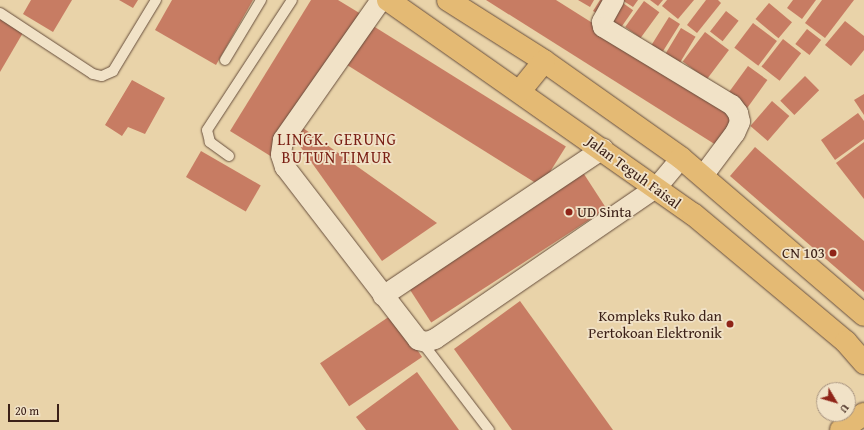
<!DOCTYPE html>
<html>
<head>
<meta charset="utf-8">
<style>
	body { margin:0 }
	#map { position:relative; width:864px; height:430px; overflow:hidden; background:#e9d3a9; font-family:"Gentium Book Plus",serif }
	div>[style] { position:absolute }
	.building>* { inset:0; background:#c77c63; transform-origin:0 0 }
	.roads { filter:drop-shadow(0 0 1px #674e3c) drop-shadow(0 0 1px #674e3c) }
	.lane>* { height:10px; margin:-5px; padding:0 5px; transform-origin:5px; border-radius:5px; background:#f1e2c7 }
	.street>* { height:20px; margin:-10px; padding:0 10px; transform-origin:10px; border-radius:10px; background:#f1e2c7 }
	.highway>* { height:22px; margin:-11px; padding:0 11px; transform-origin:11px; border-radius:11px; background:#e4ba74 }
	.dots>* { width:11px; height:11px; translate:-50% -50%; box-sizing:border-box; border:2px solid #f1e2c7; border-radius:50% }
	span { translate:-50% -50%; white-space:nowrap; text-align:center; line-height:1.15; -webkit-text-stroke:3.5px #f1e2c7; paint-order:stroke }
	.street-label { font-size:15px; color:#3c2118 }
	.poi-label { font-size:15px; color:#3c2118 }
	.left { translate:0 -50%; text-align:left }
	.right { translate:-100% -50%; text-align:right }
	.neighbourhood-label { font-size:16px; color:#7a1f14; letter-spacing:1px }
	.north { position:absolute; left:816px; top:382px; width:40px; height:40px; box-sizing:border-box; background:#f1e2c7; border:1px solid #a99581; border-radius:50%; rotate:128deg; font-size:11px; font-weight:700; line-height:16px; text-align:center; color:#3c2118 }
	.north::after { content:''; display:block; margin:auto; width:14px; height:18px; background:#8f2418; clip-path:polygon(50% 0,100% 100%,50% 72%,0 100%) }
	.scale { position:absolute; left:8px; top:404px; width:51px; height:18px; box-sizing:border-box; border:2px solid #3c2118; border-top:0; padding-left:5px; font-size:12px; line-height:14px; white-space:nowrap; color:#3c2118; -webkit-text-stroke:3px #f1e2c7; paint-order:stroke }
</style>
</head>
<body>
<div id="map">
	<div class="building">
		<i style="clip-path:polygon(31px 0,72px 0,53px 32px,23px 14px)"></i>
		<i style="clip-path:polygon(119px 0,138px 0,133px 8px)"></i>
		<i style="clip-path:polygon(172px 0,253px 0,216px 65px,155px 30px)"></i>
		<i style="clip-path:polygon(311px 0,338px 0,361px 14px,272px 157px,230px 131px)"></i>
		<i style="clip-path:polygon(486px 0,556px 0,737px 114px,716px 145px)"></i>
		<i style="clip-path:polygon(578px 0,594px 0,590px 7px)"></i>
		<i style="clip-path:polygon(600px 0,605px 0,603px 17px,593px 11px)"></i>
		<i style="clip-path:polygon(622px 0,638px 0,633px 7px)"></i>
		<i style="clip-path:polygon(650px 0,663px 0,658px 6px)"></i>
		<i style="clip-path:polygon(667px 0,694px 0,678px 19px,662px 6px)"></i>
		<i style="clip-path:polygon(706px 0,718px 0,721px 3px,697px 33px,687px 25px)"></i>
		<i style="clip-path:polygon(793px 0,816px 0,802px 19px,787px 8px)"></i>
		<i style="clip-path:polygon(822px 0,854px 0,825px 38px,805px 23px)"></i>
		<i style="left:620px;top:1px;width:16px;height:26px;rotate:35deg"></i>
		<i style="left:644px;top:1px;width:19px;height:32px;rotate:36deg"></i>
		<i style="left:769px;top:3px;width:30px;height:21px;rotate:40deg"></i>
		<i style="left:726px;top:11px;width:16px;height:26px;rotate:38deg"></i>
		<i style="clip-path:polygon(0 16px,24px 31px,0 72px)"></i>
		<i style="left:669px;top:17px;width:13px;height:36px;rotate:32deg"></i>
		<i style="clip-path:polygon(845px 21px,864px 36px,864px 50px,851px 66px,825px 45px)"></i>
		<i style="left:753px;top:23px;width:30px;height:31px;rotate:37deg"></i>
		<i style="left:370px;top:24px;width:231px;height:47px;rotate:32deg"></i>
		<i style="left:681px;top:28px;width:17px;height:31px;rotate:31deg"></i>
		<i style="left:807px;top:29px;width:18px;height:19px;rotate:38deg"></i>
		<i style="left:705px;top:32px;width:30px;height:37px;rotate:37deg"></i>
		<i style="left:783px;top:39px;width:23px;height:35px;rotate:38deg"></i>
		<i style="left:748px;top:66px;width:24px;height:35px;rotate:36deg"></i>
		<i style="left:805px;top:76px;width:20px;height:35px;rotate:45deg"></i>
		<i style="clip-path:polygon(132px 80px,165px 98px,145px 134px,128px 127px,122px 136px,105px 125px)"></i>
		<i style="clip-path:polygon(864px 94px,864px 115px,854px 100px)"></i>
		<i style="left:772px;top:101px;width:23px;height:33px;rotate:41deg"></i>
		<i style="clip-path:polygon(858px 113px,864px 121px,864px 139px,835px 160px,821px 140px)"></i>
		<i style="clip-path:polygon(303px 128px,437px 223px,382px 261px,292px 135px)"></i>
		<i style="clip-path:polygon(864px 142px,864px 199px,836px 163px)"></i>
		<i style="clip-path:polygon(755px 147px,864px 241px,864px 292px,730px 176px)"></i>
		<i style="left:201px;top:151px;width:69px;height:30px;rotate:30deg"></i>
		<i style="left:582px;top:171px;width:45px;height:209px;rotate:57deg"></i>
		<i style="clip-path:polygon(520px 301px,613px 430px,512px 430px,454px 349px)"></i>
		<i style="left:393px;top:314px;width:52px;height:88px;rotate:56deg"></i>
		<i style="clip-path:polygon(417px 372px,459px 430px,366px 430px,356px 417px)"></i>
	</div>
	<div class="roads">
		<div class="lane">
			<i style="left:0;top:13px;width:111px;rotate:33.3deg"></i>
			<i style="left:93px;top:74px;width:9px;rotate:13deg"></i>
			<i style="left:102px;top:76px;width:12px;rotate:-24deg"></i>
			<i style="left:113px;top:71px;width:83px;rotate:-58.8deg"></i>
			<i style="left:225px;top:60px;width:70px;rotate:-59deg"></i>
			<i style="left:229px;top:156px;width:24px;rotate:-144deg"></i>
			<i style="left:210px;top:142px;width:12px;rotate:-104deg"></i>
			<i style="left:207px;top:130px;width:155px;rotate:-56.8deg"></i>
			<i style="left:421px;top:341px;width:112px;rotate:52.6deg"></i>
		</div>
		<div class="street">
			<i style="left:381px;top:0;width:171px;rotate:125deg"></i>
			<i style="left:283px;top:140px;width:15px;rotate:98deg"></i>
			<i style="left:281px;top:155px;width:13px;rotate:72deg"></i>
			<i style="left:285px;top:167px;width:218px;rotate:52.4deg"></i>
			<i style="left:418px;top:340px;width:9px;rotate:13deg"></i>
			<i style="left:427px;top:342px;width:9px;rotate:-21deg"></i>
			<i style="left:435px;top:339px;width:269px;rotate:-34.4deg"></i>
			<i style="left:657px;top:187px;width:38px;rotate:-50deg"></i>
			<i style="left:614px;top:0;width:25px;rotate:119deg"></i>
			<i style="left:602px;top:22px;width:5px;rotate:79deg"></i>
			<i style="left:603px;top:27px;width:151px;rotate:31.2deg"></i>
			<i style="left:732px;top:105px;width:10px;rotate:53deg"></i>
			<i style="left:738px;top:113px;width:9px;rotate:77deg"></i>
			<i style="left:740px;top:122px;width:12px;rotate:114deg"></i>
			<i style="left:735px;top:133px;width:54px;rotate:126.7deg"></i>
			<i style="left:383px;top:296px;width:265px;rotate:-33.8deg"></i>
		</div>
		<div class="highway">
			<i style="left:388px;top:0;width:373px;rotate:35.1deg"></i>
			<i style="left:693px;top:214px;width:199px;rotate:39.9deg"></i>
			<i style="left:846px;top:342px;width:28px;rotate:49deg"></i>
			<i style="left:448px;top:0;width:114px;rotate:32.4deg"></i>
			<i style="left:544px;top:61px;width:168px;rotate:35.3deg"></i>
			<i style="left:681px;top:158px;width:241px;rotate:40.6deg"></i>
			<i style="left:520px;top:91px;width:38px;rotate:-51deg"></i>
			<i style="left:841px;top:430px;width:28px;rotate:-35deg"></i>
		</div>
	</div>
	<div class="dots">
		<i style="left:569px;top:212px;background:#8f2418"></i>
		<i style="left:833px;top:253px;background:#8f2418"></i>
		<i style="left:730px;top:324px;background:#8f2418"></i>
	</div>
	<div class="street-label">
		<span style="left:634px;top:172px;rotate:36deg">Jalan Teguh Faisal</span>
	</div>
	<div class="poi-label">
		<span class="left" style="left:577px;top:212px">UD Sinta</span>
		<span class="right" style="left:825px;top:253px">CN 103</span>
		<span class="right" style="left:722px;top:324px">Kompleks Ruko dan<br>Pertokoan Elektronik</span>
	</div>
	<div class="neighbourhood-label">
		<span style="left:337px;top:148px">LINGK. GERUNG<br>BUTUN TIMUR</span>
	</div>
	<div class="north">U</div>
	<div class="scale">20 m</div>
</div>
</body>
</html>
